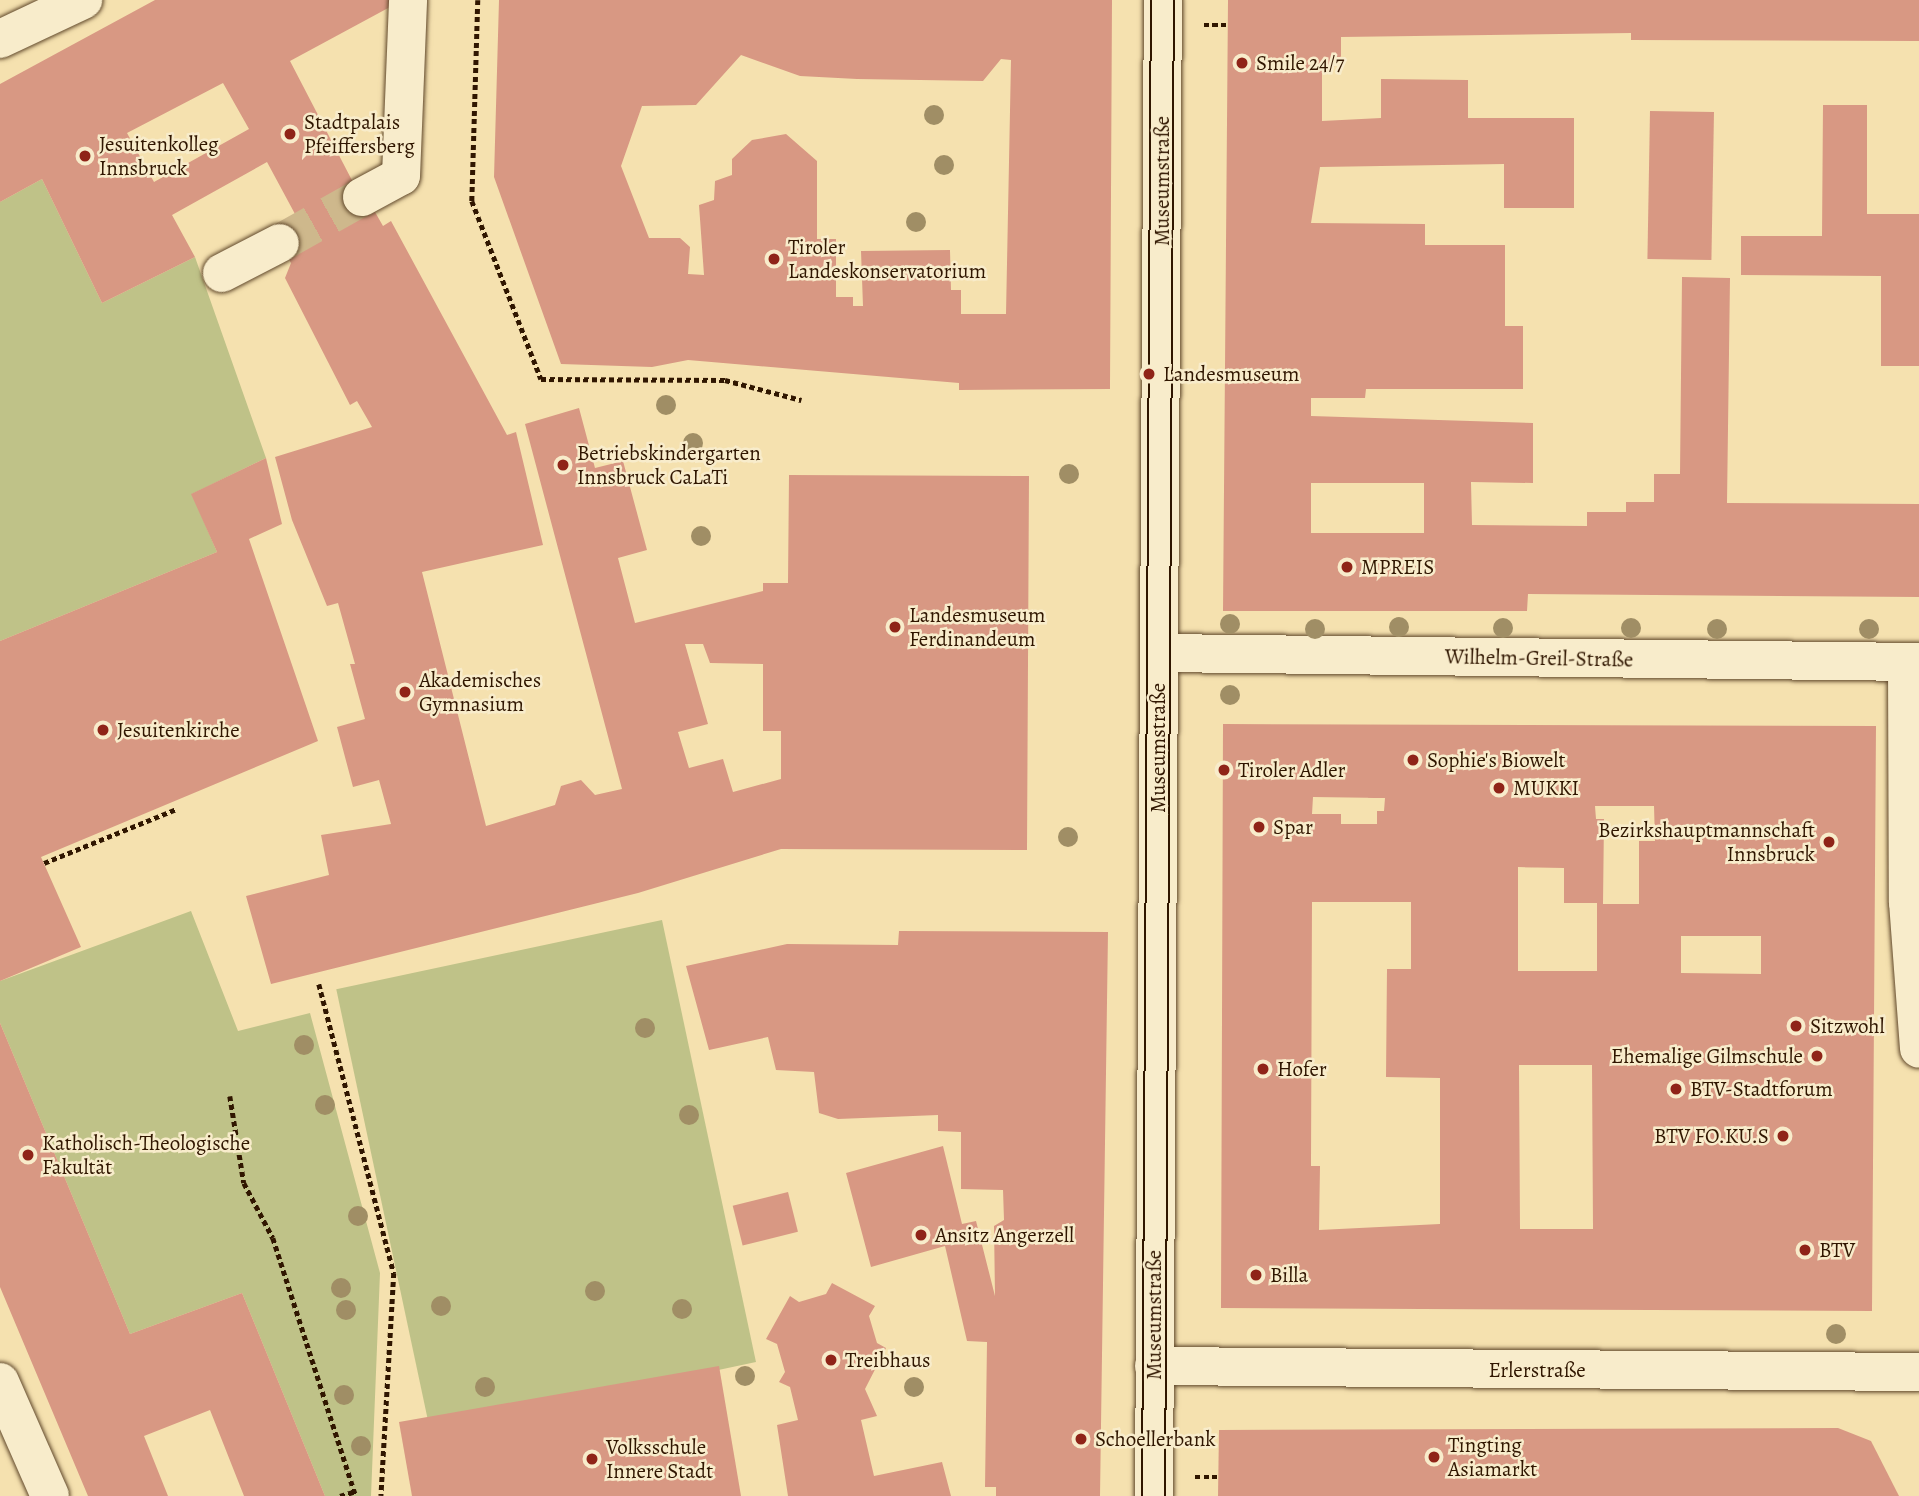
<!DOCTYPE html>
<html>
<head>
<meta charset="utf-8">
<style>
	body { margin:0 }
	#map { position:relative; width:1919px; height:1496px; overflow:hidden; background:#f5e1af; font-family:Alegreya,serif }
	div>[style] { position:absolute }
	.green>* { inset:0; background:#bfc288; transform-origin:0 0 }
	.building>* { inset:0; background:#d89883; transform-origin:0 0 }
	.street-tunnel>* { height:38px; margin-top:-19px; transform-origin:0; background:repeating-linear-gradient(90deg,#ceb88c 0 38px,transparent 0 57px) }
	.path>* { height:4.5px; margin-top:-2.25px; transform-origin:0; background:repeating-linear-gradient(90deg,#301600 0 5px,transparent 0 8.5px) }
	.roads { filter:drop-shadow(0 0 2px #61492c) drop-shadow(0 0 2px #61492c) }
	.street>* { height:38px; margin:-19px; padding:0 19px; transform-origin:19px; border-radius:19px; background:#f8eccb }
	.secondary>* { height:38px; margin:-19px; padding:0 19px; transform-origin:19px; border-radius:19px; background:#f8eccb }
	.tram>* { height:2px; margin:-1px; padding:0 1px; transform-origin:1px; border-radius:1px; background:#301600 }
	.trees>* { width:20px; height:20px; margin:-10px; border-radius:50%; background:#a08e65 }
	.dots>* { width:19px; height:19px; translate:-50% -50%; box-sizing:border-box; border:4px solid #f8eccb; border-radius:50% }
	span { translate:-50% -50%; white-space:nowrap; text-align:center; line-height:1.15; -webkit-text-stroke:5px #f8eccb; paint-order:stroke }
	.poi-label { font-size:21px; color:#301600 }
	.left { translate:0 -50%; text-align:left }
	.right { translate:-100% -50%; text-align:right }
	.street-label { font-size:21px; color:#301600 }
</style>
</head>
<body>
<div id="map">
	<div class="green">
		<i style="clip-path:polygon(42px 179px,102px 303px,195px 257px,266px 458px,192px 494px,217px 552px,0 641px,0 202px)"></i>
		<i style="clip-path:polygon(191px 911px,238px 1031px,310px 1013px,380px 1273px,371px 1496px,325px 1496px,242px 1293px,130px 1334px,0 1023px,0 981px)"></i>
		<i style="left:662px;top:920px;width:452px;height:333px;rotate:78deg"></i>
	</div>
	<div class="building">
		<i style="clip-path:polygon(evenodd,155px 0,403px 0,290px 61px,370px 215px,375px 212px,383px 226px,391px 221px,507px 435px,516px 432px,543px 545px,422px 572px,486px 826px,555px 805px,561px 786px,581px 780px,595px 795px,622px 789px,525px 424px,579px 408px,595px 468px,623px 461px,647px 550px,618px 558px,635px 623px,763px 591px,763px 583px,788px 583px,789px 475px,1029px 476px,1027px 850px,781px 849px,638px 893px,271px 984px,246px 896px,329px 875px,321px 835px,391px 824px,379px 780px,353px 787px,337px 727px,365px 719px,350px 664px,355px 664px,338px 603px,327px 606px,292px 520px,275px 457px,372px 427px,357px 401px,350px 405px,285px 278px,291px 263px,271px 228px,295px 214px,267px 162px,172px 215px,195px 257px,102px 303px,42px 179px,0 202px,0 84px,155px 0,223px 83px,249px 129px,154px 182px,127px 133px,223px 83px,155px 0,685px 644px,703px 644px,710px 663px,763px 664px,763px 731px,781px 731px,781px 779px,733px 792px,723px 759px,689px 768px,678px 732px,708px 724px,685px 644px)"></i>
		<i style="clip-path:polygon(evenodd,499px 0,1112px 0,1110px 389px,959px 390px,959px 383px,688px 360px,652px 367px,561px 364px,494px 177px,499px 0,741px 55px,800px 76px,857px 79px,983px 81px,1001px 59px,1011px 60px,1006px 314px,961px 314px,961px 290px,951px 290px,950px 250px,861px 251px,863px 306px,853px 306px,853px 297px,836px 297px,836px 239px,817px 239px,817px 161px,786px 134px,752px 140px,732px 159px,732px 175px,715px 181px,714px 200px,699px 205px,704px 275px,688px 274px,690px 247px,680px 238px,649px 238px,621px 166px,642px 106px,696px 105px,741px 55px)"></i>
		<i style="clip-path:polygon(evenodd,1228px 0,1919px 0,1919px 41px,1631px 40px,1631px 33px,1341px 37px,1341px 56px,1334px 67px,1322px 70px,1322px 121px,1381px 118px,1381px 79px,1468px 80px,1468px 118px,1574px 118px,1574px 208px,1504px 208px,1504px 164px,1320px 167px,1311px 223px,1425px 224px,1425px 245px,1505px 245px,1505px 326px,1523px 326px,1523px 389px,1366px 389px,1365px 398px,1311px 398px,1311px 416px,1533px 423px,1533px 483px,1471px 482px,1472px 525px,1587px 526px,1587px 512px,1626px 512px,1626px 502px,1654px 502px,1654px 474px,1680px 474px,1682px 277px,1730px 278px,1727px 503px,1919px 504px,1919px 597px,1528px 594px,1527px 611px,1223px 611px,1228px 0,1311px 483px,1424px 483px,1424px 533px,1311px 533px,1311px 483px)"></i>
		<i style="clip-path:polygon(1823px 105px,1867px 105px,1867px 214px,1919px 214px,1919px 366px,1881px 366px,1881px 276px,1741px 275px,1741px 236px,1822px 236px)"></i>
		<i style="left:1650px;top:111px;width:64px;height:148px;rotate:1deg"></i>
		<i style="clip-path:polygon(266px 458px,282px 524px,249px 539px,318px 741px,41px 857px,81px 947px,0 981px,0 641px,217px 552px,191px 494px)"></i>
		<i style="clip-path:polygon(evenodd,1223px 724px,1876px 726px,1872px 1311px,1221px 1308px,1223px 724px,1313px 797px,1385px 798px,1384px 811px,1377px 811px,1377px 824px,1341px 824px,1341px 814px,1312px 814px,1313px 797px,1223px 724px,1595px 806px,1654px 806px,1655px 841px,1639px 841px,1639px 904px,1603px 904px,1604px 819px,1596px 819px,1595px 806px,1223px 724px,1518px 867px,1564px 868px,1564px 903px,1597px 903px,1597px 971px,1518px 971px,1518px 867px,1223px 724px,1312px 902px,1411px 902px,1411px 969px,1387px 969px,1386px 1077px,1440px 1078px,1440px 1224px,1319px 1230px,1320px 1166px,1311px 1166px,1312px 902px,1223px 724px,1681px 936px,1761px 936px,1761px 974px,1681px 973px,1681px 936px,1223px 724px,1519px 1065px,1592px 1065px,1593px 1229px,1520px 1229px,1519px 1065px)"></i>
		<i style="clip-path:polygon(899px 931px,1108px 932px,1100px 1496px,996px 1496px,996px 1487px,985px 1487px,987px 1342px,967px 1341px,945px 1246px,871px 1267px,846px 1173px,943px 1146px,962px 1224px,976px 1221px,995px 1296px,994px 1226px,1004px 1220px,1003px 1190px,961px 1189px,961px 1132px,938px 1131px,938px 1115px,838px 1119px,819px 1113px,814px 1072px,776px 1070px,768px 1037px,709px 1050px,686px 966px,787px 944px,898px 945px)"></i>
		<i style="clip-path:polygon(0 1023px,130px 1334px,242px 1293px,325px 1496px,244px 1496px,210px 1410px,144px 1436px,168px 1496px,88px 1496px,0 1287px)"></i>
		<i style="left:788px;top:1192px;width:41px;height:57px;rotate:76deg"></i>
		<i style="clip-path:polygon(832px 1283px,875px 1306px,869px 1316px,877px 1343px,886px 1348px,865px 1389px,877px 1416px,861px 1420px,874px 1476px,942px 1462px,951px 1496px,788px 1496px,777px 1425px,798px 1420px,790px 1387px,779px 1382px,785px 1372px,777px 1344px,766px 1339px,790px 1296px,799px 1302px,826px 1294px)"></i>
		<i style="clip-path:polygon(719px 1366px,741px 1496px,412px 1496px,399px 1422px)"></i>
		<i style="clip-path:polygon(1838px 1428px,1871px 1441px,1899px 1496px,1218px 1496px,1219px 1430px)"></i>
	</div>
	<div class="street-tunnel">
		<i style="left:280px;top:243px;width:94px;rotate:-29.3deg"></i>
	</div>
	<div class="path">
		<i style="left:478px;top:0;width:201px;rotate:91.7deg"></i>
		<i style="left:472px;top:201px;width:191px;rotate:68.8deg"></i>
		<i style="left:541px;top:379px;width:184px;rotate:0.3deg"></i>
		<i style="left:725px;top:380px;width:79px;rotate:14.7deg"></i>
		<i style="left:1204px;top:25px;width:24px"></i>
		<i style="left:44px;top:863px;width:143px;rotate:-22.2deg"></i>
		<i style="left:319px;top:984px;width:299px;rotate:75.5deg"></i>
		<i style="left:394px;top:1273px;width:223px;rotate:93.3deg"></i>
		<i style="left:230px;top:1096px;width:88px;rotate:80.9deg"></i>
		<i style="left:244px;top:1183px;width:62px;rotate:62.2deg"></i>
		<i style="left:273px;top:1238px;width:271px;rotate:72.2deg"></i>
		<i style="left:1195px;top:1477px;width:23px"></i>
		<i style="left:340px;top:1496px;width:14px;rotate:-17deg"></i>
	</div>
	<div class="roads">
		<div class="street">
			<i style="left:362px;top:197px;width:44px;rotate:-28.3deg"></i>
			<i style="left:401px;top:176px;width:176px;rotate:-87.7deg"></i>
			<i style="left:222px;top:273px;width:65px;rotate:-27.3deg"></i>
			<i style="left:1159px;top:653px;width:760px;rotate:0.68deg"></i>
			<i style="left:1907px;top:662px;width:240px;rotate:89.8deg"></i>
			<i style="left:1908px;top:902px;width:147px;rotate:85.7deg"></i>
			<i style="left:1154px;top:1366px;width:765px;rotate:0.45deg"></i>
			<i style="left:0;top:1382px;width:124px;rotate:66.3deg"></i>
		</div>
		<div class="secondary">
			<i style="left:0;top:39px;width:92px;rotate:-25.2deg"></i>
			<i style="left:1154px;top:1496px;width:1496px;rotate:-89.66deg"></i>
		</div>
	</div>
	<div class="tram">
		<i style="left:1142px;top:1496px;width:1496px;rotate:-89.66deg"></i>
		<i style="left:1165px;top:1496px;width:1496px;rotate:-89.66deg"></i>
	</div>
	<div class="trees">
		<i style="left:934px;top:115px"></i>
		<i style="left:944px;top:165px"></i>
		<i style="left:916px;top:222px"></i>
		<i style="left:666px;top:405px"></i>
		<i style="left:693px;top:443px"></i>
		<i style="left:1069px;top:474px"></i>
		<i style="left:701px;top:536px"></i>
		<i style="left:1230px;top:624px"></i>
		<i style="left:1399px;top:627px"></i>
		<i style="left:1503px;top:628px"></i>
		<i style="left:1631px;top:628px"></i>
		<i style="left:1315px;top:629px"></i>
		<i style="left:1717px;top:629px"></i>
		<i style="left:1869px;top:629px"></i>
		<i style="left:1230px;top:695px"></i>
		<i style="left:1068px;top:837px"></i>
		<i style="left:645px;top:1028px"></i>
		<i style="left:304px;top:1045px"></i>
		<i style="left:325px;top:1105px"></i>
		<i style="left:689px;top:1115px"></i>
		<i style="left:358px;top:1216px"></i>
		<i style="left:341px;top:1288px"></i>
		<i style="left:595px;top:1291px"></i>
		<i style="left:441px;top:1306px"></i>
		<i style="left:682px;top:1309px"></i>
		<i style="left:346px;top:1310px"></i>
		<i style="left:1836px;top:1334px"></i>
		<i style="left:745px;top:1376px"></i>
		<i style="left:485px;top:1387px"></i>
		<i style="left:914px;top:1387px"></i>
		<i style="left:344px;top:1395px"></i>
		<i style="left:361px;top:1446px"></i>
	</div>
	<div class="dots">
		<i style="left:1242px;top:63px;background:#8f2418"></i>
		<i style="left:290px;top:134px;background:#8f2418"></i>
		<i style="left:85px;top:156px;background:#8f2418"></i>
		<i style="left:774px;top:259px;background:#8f2418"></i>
		<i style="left:1149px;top:374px;background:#8f2418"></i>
		<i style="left:563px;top:465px;background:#8f2418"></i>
		<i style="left:1347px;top:567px;background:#8f2418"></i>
		<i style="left:895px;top:627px;background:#8f2418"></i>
		<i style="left:405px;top:692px;background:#8f2418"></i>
		<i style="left:103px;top:730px;background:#8f2418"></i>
		<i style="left:1413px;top:760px;background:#8f2418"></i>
		<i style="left:1224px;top:770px;background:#8f2418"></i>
		<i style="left:1499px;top:788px;background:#8f2418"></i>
		<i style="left:1259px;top:827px;background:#8f2418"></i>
		<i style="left:1829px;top:842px;background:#8f2418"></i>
		<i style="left:1796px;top:1026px;background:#8f2418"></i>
		<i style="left:1817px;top:1056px;background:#8f2418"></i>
		<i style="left:1263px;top:1069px;background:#8f2418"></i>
		<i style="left:1676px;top:1089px;background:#8f2418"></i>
		<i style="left:1783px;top:1136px;background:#8f2418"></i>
		<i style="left:28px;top:1155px;background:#8f2418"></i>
		<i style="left:921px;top:1235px;background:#8f2418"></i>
		<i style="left:1805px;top:1250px;background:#8f2418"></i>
		<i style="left:1256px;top:1275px;background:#8f2418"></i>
		<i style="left:831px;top:1360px;background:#8f2418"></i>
		<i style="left:1081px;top:1439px;background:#8f2418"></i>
		<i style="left:1434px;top:1457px;background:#8f2418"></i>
		<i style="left:592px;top:1459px;background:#8f2418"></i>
	</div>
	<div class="poi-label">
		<span class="left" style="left:1256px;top:63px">Smile 24/7</span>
		<span class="left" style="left:304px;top:134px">Stadtpalais<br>Pfeiffersberg</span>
		<span class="left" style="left:99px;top:156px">Jesuitenkolleg<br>Innsbruck</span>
		<span class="left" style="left:788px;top:259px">Tiroler<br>Landeskonservatorium</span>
		<span class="left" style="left:1163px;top:374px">Landesmuseum</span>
		<span class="left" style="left:577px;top:465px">Betriebskindergarten<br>Innsbruck CaLaTi</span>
		<span class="left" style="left:1361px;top:567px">MPREIS</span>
		<span class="left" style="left:909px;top:627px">Landesmuseum<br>Ferdinandeum</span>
		<span class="left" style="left:419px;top:692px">Akademisches<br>Gymnasium</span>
		<span class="left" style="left:117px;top:730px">Jesuitenkirche</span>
		<span class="left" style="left:1427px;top:760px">Sophie's Biowelt</span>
		<span class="left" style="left:1238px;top:770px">Tiroler Adler</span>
		<span class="left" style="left:1513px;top:788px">MUKKI</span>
		<span class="left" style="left:1273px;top:827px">Spar</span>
		<span class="right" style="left:1815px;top:842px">Bezirkshauptmannschaft<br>Innsbruck</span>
		<span class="left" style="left:1810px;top:1026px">Sitzwohl</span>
		<span class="right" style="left:1803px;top:1056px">Ehemalige Gilmschule</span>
		<span class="left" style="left:1277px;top:1069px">Hofer</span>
		<span class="left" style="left:1690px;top:1089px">BTV-Stadtforum</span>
		<span class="right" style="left:1769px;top:1136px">BTV FO.KU.S</span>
		<span class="left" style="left:42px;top:1155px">Katholisch-Theologische<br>Fakultät</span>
		<span class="left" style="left:935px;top:1235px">Ansitz Angerzell</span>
		<span class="left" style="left:1819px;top:1250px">BTV</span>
		<span class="left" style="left:1270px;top:1275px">Billa</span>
		<span class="left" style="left:845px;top:1360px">Treibhaus</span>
		<span class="left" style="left:1095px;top:1439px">Schoellerbank</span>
		<span class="left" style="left:1448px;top:1457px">Tingting<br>Asiamarkt</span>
		<span class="left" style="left:606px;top:1459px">Volksschule<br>Innere Stadt</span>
	</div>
	<div class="street-label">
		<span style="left:1162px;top:181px;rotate:-90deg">Museumstraße</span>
		<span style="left:1539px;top:658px;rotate:1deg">Wilhelm-Greil-Straße</span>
		<span style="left:1158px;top:748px;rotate:-90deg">Museumstraße</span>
		<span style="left:1154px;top:1315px;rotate:-90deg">Museumstraße</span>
		<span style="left:1537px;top:1370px">Erlerstraße</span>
	</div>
</div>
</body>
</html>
